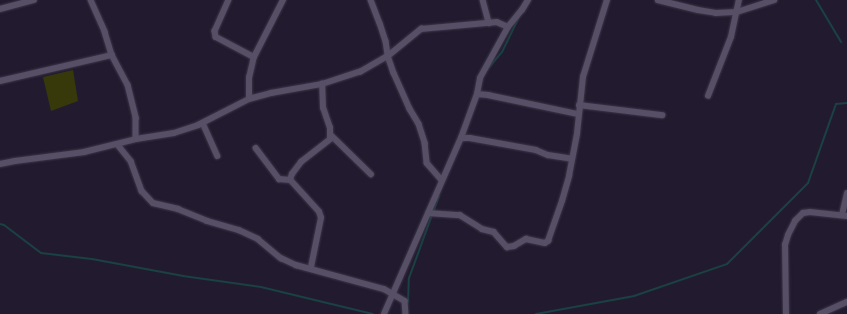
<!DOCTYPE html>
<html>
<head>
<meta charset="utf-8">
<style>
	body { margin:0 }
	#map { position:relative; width:847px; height:314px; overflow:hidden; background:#221b2f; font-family:"Fira Sans Condensed",sans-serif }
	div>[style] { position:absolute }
	.green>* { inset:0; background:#37390a }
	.stream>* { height:2px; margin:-1px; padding:0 1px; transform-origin:1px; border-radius:1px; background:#1a4143 }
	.roads { filter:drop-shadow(0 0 1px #3c3647) drop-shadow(0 0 1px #3c3647) }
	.minor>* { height:5.5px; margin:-2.75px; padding:0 2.75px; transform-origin:2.75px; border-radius:2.75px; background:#564f66 }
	span { translate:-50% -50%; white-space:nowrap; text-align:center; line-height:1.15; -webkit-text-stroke:3px #191225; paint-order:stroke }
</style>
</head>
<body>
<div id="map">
	<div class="green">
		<i style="clip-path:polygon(73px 70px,78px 101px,51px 111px,43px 77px)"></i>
	</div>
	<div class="stream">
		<i style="left:816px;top:0;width:49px;rotate:59.2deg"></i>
		<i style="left:486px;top:71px;width:25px;rotate:-50deg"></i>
		<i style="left:502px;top:52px;width:39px;rotate:-64deg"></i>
		<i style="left:0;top:224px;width:4px;rotate:14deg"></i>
		<i style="left:4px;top:225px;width:46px;rotate:37.1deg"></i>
		<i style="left:41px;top:253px;width:51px;rotate:6.7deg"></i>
		<i style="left:92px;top:259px;width:93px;rotate:10.6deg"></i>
		<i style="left:183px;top:276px;width:79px;rotate:8deg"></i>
		<i style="left:261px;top:287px;width:115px;rotate:13.6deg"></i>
		<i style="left:408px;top:302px;width:24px;rotate:-88deg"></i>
		<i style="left:409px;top:278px;width:87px;rotate:-69.9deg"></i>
		<i style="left:536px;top:314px;width:100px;rotate:-10.4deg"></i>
		<i style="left:634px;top:296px;width:98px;rotate:-19deg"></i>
		<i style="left:727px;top:264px;width:115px;rotate:-45deg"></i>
		<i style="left:808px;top:183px;width:84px;rotate:-70.5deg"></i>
		<i style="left:836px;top:104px;width:11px;rotate:-5deg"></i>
	</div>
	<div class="roads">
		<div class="minor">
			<i style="left:91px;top:0;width:35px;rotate:66deg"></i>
			<i style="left:105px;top:32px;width:24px;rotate:73deg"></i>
			<i style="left:112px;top:55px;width:34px;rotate:62deg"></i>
			<i style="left:128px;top:85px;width:34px;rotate:76deg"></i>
			<i style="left:136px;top:118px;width:21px;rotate:90deg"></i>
			<i style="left:229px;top:0;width:34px;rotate:114deg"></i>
			<i style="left:215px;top:31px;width:6px;rotate:81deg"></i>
			<i style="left:216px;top:37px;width:43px;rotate:27.8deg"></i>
			<i style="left:371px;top:0;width:25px;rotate:69deg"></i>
			<i style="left:380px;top:23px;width:19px;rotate:72deg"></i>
			<i style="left:386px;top:41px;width:15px;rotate:82deg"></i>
			<i style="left:388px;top:56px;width:18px;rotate:71deg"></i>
			<i style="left:394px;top:73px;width:39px;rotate:66deg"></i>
			<i style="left:410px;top:109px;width:17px;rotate:59deg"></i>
			<i style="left:419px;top:124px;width:20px;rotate:72deg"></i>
			<i style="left:425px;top:143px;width:20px;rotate:84deg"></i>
			<i style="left:427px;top:163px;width:23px;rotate:49deg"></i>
			<i style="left:483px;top:0;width:24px;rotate:75deg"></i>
			<i style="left:658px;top:0;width:41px;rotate:14deg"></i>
			<i style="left:698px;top:10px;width:18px;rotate:9deg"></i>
			<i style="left:716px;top:13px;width:21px;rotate:-3deg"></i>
			<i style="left:737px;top:12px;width:39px;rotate:-18deg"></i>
			<i style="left:0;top:9px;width:35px;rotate:-15deg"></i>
			<i style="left:0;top:81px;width:115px;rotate:-13.1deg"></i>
			<i style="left:477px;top:94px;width:11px;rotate:5deg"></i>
			<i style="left:488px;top:95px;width:92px;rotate:11.9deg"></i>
			<i style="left:708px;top:96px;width:63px;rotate:-68.7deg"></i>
			<i style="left:731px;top:37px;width:38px;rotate:-78deg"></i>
			<i style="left:249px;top:99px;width:21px;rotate:-90deg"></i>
			<i style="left:249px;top:78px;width:22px;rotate:-77deg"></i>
			<i style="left:254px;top:57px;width:64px;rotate:-63deg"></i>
			<i style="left:579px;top:105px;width:84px;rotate:6.9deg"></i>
			<i style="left:203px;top:123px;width:36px;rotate:66deg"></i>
			<i style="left:331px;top:135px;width:56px;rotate:44.3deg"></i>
			<i style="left:461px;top:138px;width:9px"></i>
			<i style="left:470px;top:138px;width:67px;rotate:10.3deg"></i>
			<i style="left:536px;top:150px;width:13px;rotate:23deg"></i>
			<i style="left:548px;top:155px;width:24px;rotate:9deg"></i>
			<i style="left:118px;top:145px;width:21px;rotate:51deg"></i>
			<i style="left:131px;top:161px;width:32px;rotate:70deg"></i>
			<i style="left:142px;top:191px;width:16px;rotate:47deg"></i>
			<i style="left:153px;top:203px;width:26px;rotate:13deg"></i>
			<i style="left:178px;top:209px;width:31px;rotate:22deg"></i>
			<i style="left:207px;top:221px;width:33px;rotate:16deg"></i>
			<i style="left:239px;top:230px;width:21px;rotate:25deg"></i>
			<i style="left:258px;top:239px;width:30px;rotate:40deg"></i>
			<i style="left:281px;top:258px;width:17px;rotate:25deg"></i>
			<i style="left:296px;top:265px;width:91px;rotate:15.3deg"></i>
			<i style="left:384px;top:289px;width:24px;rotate:30deg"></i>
			<i style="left:405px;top:301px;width:13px;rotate:86deg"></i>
			<i style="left:256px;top:148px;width:39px;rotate:53deg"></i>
			<i style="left:279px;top:179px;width:11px;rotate:5deg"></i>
			<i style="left:0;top:164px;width:15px;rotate:-11deg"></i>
			<i style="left:15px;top:161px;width:70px;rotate:-7.4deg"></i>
			<i style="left:84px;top:152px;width:54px;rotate:-14deg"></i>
			<i style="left:136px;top:139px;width:38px;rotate:-9deg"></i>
			<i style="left:174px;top:133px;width:25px;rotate:-18deg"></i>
			<i style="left:198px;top:125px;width:57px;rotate:-27deg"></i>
			<i style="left:249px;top:99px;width:23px;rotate:-15deg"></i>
			<i style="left:271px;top:93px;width:52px;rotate:-10deg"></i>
			<i style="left:322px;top:84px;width:40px;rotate:-18deg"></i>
			<i style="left:360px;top:72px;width:32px;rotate:-30deg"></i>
			<i style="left:388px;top:56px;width:43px;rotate:-39.3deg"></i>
			<i style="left:421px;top:29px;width:76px;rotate:-5.3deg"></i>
			<i style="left:497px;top:22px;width:12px;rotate:24deg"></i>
			<i style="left:428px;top:213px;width:32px;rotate:4deg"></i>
			<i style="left:460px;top:215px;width:26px;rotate:32deg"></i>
			<i style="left:482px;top:229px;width:12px;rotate:14deg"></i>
			<i style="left:494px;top:232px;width:20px;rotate:49deg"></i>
			<i style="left:507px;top:247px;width:7px;rotate:-8deg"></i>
			<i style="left:514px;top:246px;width:14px;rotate:-30deg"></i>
			<i style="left:526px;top:239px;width:19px;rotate:12deg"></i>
			<i style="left:545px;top:243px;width:4px;rotate:-34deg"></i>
			<i style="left:548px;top:241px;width:42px;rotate:-70.7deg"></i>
			<i style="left:562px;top:201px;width:26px;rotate:-74deg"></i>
			<i style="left:569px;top:176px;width:43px;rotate:-79.2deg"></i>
			<i style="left:577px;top:134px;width:57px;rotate:-84deg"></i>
			<i style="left:583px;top:77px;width:81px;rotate:-72.7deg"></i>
			<i style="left:842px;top:215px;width:22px;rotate:-77deg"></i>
			<i style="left:311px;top:267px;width:50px;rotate:-78.5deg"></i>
			<i style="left:321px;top:218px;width:6px;rotate:-108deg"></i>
			<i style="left:319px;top:212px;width:43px;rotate:-132.2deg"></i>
			<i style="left:290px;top:180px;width:6px;rotate:-72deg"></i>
			<i style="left:292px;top:174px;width:15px;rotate:-53deg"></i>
			<i style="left:301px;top:162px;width:37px;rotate:-38deg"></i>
			<i style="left:330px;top:139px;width:11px;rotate:-90deg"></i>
			<i style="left:330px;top:128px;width:21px;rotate:-109deg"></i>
			<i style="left:323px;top:108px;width:24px;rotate:-92deg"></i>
			<i style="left:384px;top:314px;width:192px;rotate:-66.4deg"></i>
			<i style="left:461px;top:138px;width:47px;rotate:-70deg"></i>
			<i style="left:477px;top:94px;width:16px;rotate:-79deg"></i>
			<i style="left:480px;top:78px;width:58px;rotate:-61.2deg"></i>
			<i style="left:508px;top:27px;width:22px;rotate:-51deg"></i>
			<i style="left:522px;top:10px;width:12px;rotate:-59deg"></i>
			<i style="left:786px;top:314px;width:69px;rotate:-90.8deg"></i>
			<i style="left:785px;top:245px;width:10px;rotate:-73deg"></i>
			<i style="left:788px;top:235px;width:16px;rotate:-63deg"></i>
			<i style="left:795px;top:221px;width:11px;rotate:-45deg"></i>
			<i style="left:803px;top:213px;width:7px;rotate:-8deg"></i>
			<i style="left:810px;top:212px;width:37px;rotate:6deg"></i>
			<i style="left:820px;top:314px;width:30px;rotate:-24deg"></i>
		</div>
	</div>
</div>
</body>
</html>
